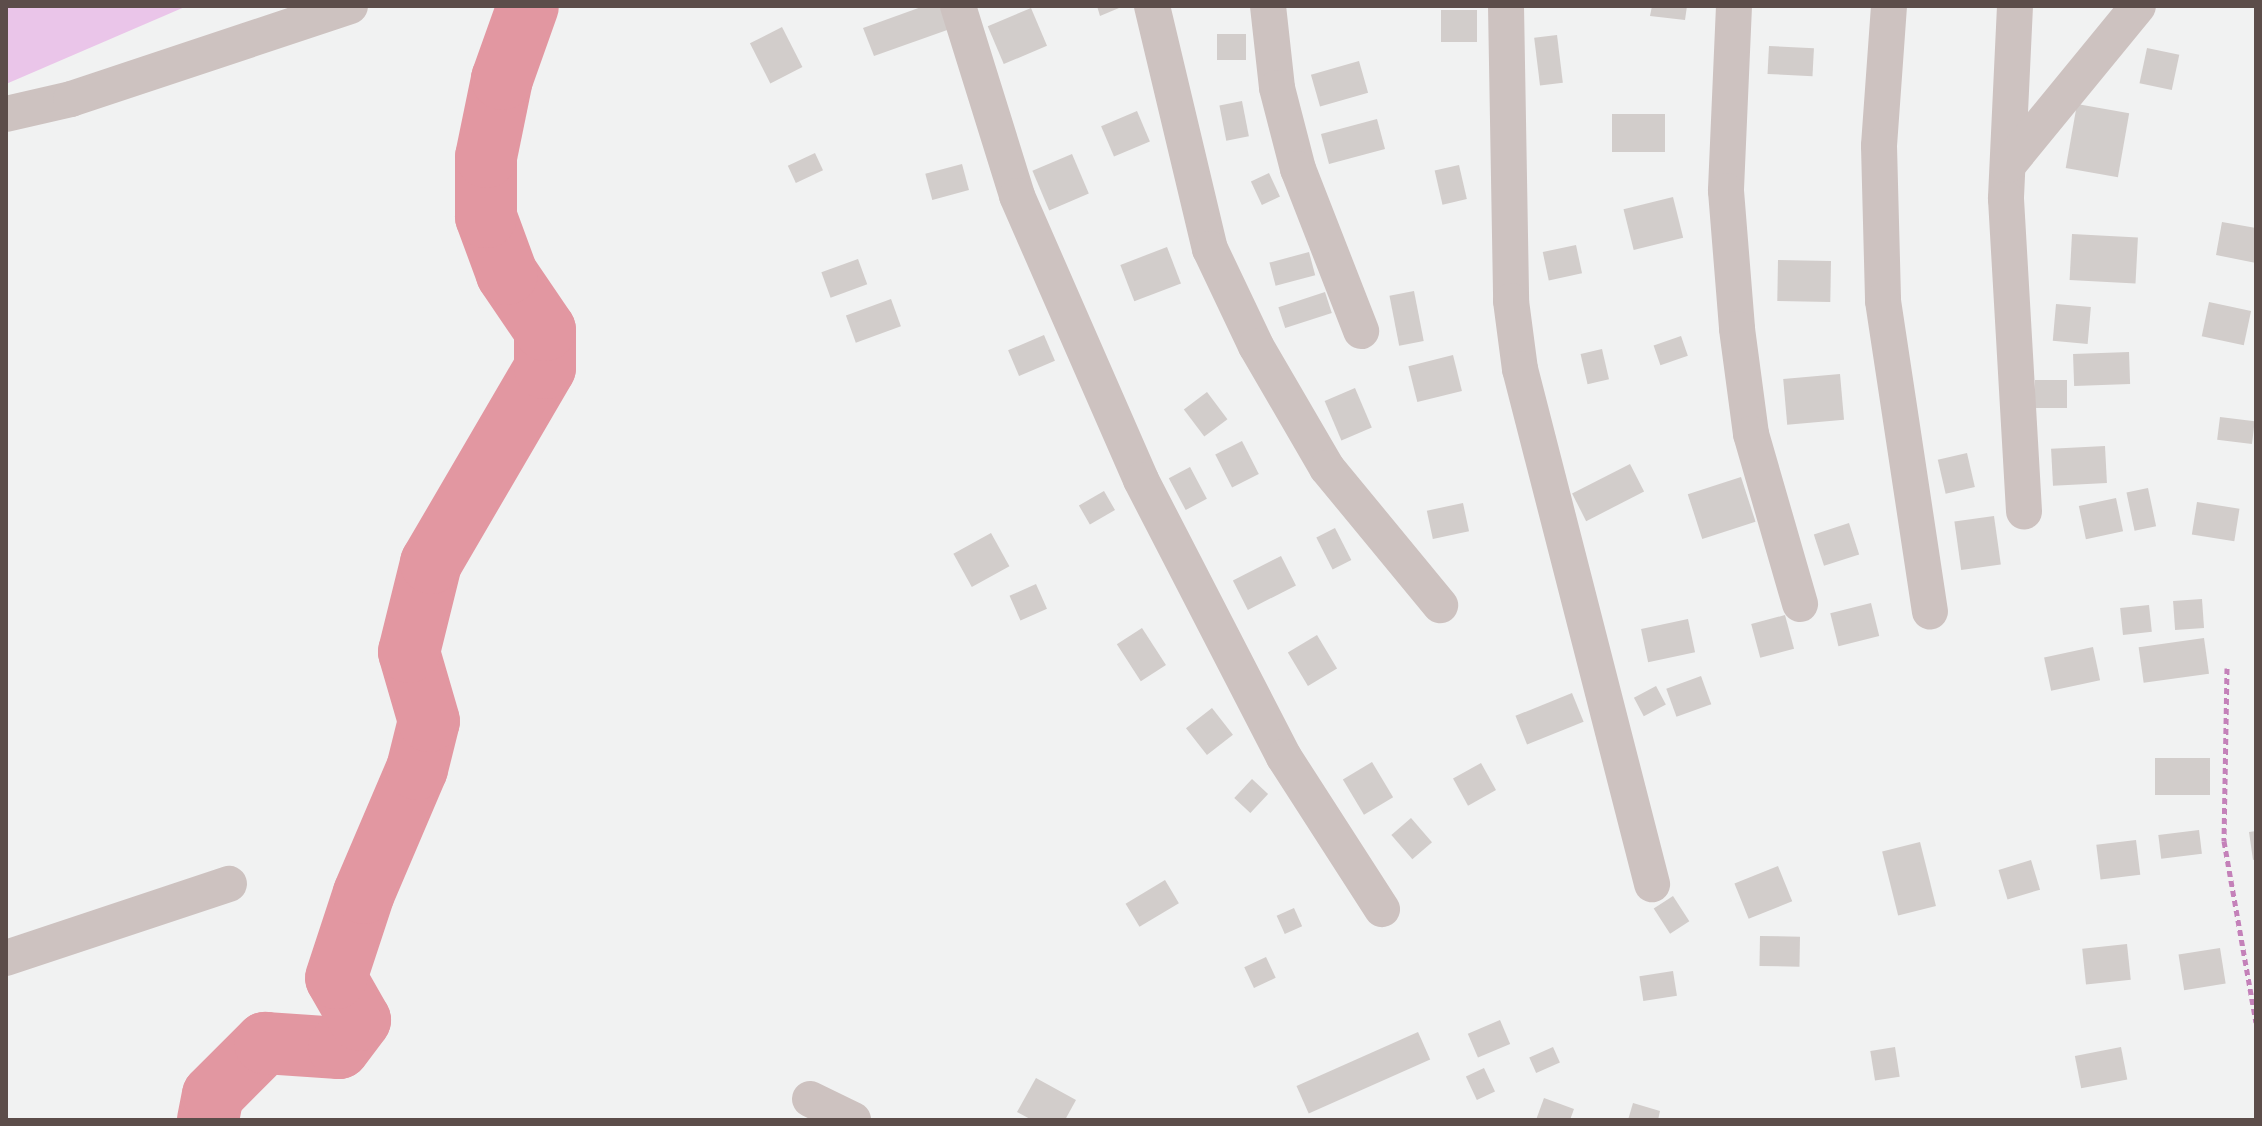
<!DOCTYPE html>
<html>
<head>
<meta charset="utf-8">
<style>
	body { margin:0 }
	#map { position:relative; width:2262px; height:1126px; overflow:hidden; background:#f1f2f2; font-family:"Noto Sans",sans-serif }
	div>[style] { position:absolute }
	.green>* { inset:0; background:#eac5e9 }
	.river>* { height:62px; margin:-31px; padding:0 31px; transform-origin:31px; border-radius:31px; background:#e297a1 }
	.building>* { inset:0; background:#d2cdcb; transform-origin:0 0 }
	.path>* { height:5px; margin-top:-2.5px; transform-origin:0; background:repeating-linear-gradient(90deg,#c481b9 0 6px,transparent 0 10px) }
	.minor>* { height:36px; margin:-18px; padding:0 18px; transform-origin:18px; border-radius:18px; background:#cdc2c0 }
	span { translate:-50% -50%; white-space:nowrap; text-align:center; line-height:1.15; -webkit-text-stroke:7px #fff; paint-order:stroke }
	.frame { position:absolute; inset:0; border:8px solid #5c4d4a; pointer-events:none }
</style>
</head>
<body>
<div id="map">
	<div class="green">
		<i style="clip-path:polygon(6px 6px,187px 6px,6px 84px)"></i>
	</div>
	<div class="river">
		<i style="left:208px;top:1120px;width:25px;rotate:-79deg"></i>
		<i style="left:213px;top:1095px;width:74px;rotate:-45deg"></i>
		<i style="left:265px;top:1043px;width:74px;rotate:3.9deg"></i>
		<i style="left:339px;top:1048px;width:35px;rotate:-53deg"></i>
		<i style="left:360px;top:1020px;width:48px;rotate:-119.7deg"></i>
		<i style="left:336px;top:978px;width:89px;rotate:-71.8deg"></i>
		<i style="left:364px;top:893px;width:135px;rotate:-66.9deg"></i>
		<i style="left:417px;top:769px;width:49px;rotate:-76deg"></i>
		<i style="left:429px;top:721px;width:72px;rotate:-106.2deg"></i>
		<i style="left:409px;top:652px;width:92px;rotate:-76.1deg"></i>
		<i style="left:431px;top:563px;width:226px;rotate:-59.7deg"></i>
		<i style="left:545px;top:368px;width:38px;rotate:-90deg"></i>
		<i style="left:545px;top:330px;width:68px;rotate:-124.2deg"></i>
		<i style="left:507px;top:274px;width:61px;rotate:-110.2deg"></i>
		<i style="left:486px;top:217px;width:60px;rotate:-90deg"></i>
		<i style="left:486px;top:157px;width:80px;rotate:-78.4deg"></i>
		<i style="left:502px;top:79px;width:77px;rotate:-70.4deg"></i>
	</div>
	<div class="building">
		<i style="clip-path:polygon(924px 6px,942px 6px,950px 29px,874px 56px,863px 28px)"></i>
		<i style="clip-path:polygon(1097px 6px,1118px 6px,1119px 8px,1100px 16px)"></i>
		<i style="clip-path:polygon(1652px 6px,1687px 6px,1685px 20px,1650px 16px)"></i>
		<i style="left:1031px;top:8px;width:41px;height:47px;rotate:67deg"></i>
		<i style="left:1441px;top:10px;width:36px;height:32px"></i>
		<i style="left:782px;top:27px;width:45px;height:36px;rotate:63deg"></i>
		<i style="left:1217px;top:34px;width:29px;height:26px"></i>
		<i style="left:1557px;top:35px;width:48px;height:23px;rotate:83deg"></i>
		<i style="left:1769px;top:46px;width:45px;height:28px;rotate:3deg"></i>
		<i style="left:2147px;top:48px;width:33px;height:36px;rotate:12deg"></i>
		<i style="left:1359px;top:61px;width:33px;height:50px;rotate:74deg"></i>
		<i style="left:1242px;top:101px;width:36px;height:23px;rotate:79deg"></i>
		<i style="left:2077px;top:104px;width:53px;height:65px;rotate:10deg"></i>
		<i style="left:1137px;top:111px;width:33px;height:39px;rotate:67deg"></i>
		<i style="left:1612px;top:114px;width:53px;height:38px"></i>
		<i style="left:1377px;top:119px;width:31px;height:58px;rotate:75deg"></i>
		<i style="left:815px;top:153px;width:19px;height:30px;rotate:65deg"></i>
		<i style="left:1072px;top:154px;width:43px;height:43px;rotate:67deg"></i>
		<i style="left:962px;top:164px;width:27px;height:38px;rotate:75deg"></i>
		<i style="left:1459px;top:165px;width:35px;height:25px;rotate:77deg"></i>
		<i style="left:1269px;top:173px;width:26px;height:20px;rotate:65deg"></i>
		<i style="left:1673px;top:197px;width:42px;height:51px;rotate:76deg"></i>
		<i style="clip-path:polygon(2222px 222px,2256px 228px,2256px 263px,2216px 255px)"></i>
		<i style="left:2072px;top:234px;width:66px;height:46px;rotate:3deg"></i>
		<i style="left:1576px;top:245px;width:29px;height:34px;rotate:78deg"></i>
		<i style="left:1167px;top:247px;width:39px;height:50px;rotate:69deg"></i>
		<i style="left:1309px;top:252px;width:24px;height:41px;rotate:75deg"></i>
		<i style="left:858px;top:259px;width:27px;height:39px;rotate:70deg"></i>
		<i style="left:1778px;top:260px;width:53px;height:41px;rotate:1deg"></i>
		<i style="left:1414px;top:291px;width:51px;height:25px;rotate:79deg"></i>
		<i style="left:1325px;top:292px;width:22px;height:49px;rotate:72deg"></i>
		<i style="left:891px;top:299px;width:29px;height:48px;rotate:70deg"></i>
		<i style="left:2209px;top:302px;width:43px;height:35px;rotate:12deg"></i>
		<i style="left:2056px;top:304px;width:35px;height:37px;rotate:5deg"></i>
		<i style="left:1044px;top:335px;width:28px;height:39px;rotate:67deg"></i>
		<i style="left:1681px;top:336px;width:21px;height:29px;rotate:71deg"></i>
		<i style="left:1602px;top:349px;width:31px;height:22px;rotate:77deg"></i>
		<i style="left:2129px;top:352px;width:32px;height:56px;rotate:88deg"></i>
		<i style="left:1453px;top:355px;width:37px;height:46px;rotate:76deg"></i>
		<i style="left:1840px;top:374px;width:46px;height:57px;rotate:85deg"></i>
		<i style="left:2035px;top:380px;width:32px;height:28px"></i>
		<i style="left:1355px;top:388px;width:43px;height:33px;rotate:67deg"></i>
		<i style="left:1207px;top:392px;width:34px;height:29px;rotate:53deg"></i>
		<i style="left:2220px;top:417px;width:35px;height:23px;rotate:7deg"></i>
		<i style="left:1242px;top:441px;width:37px;height:30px;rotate:63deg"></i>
		<i style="left:2105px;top:446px;width:37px;height:54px;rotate:87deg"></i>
		<i style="left:1967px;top:453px;width:35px;height:30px;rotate:77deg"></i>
		<i style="left:1630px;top:464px;width:31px;height:65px;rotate:63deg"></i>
		<i style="left:1190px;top:467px;width:36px;height:24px;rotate:62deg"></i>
		<i style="left:1741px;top:477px;width:47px;height:56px;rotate:72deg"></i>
		<i style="left:2148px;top:488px;width:39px;height:22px;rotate:78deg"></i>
		<i style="left:1104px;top:491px;width:22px;height:29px;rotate:60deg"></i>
		<i style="left:2116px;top:498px;width:34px;height:38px;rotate:78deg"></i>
		<i style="left:2197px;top:502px;width:43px;height:33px;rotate:9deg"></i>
		<i style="left:1463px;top:503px;width:29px;height:37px;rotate:78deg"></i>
		<i style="left:1994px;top:516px;width:49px;height:40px;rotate:82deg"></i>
		<i style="left:1849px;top:523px;width:33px;height:37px;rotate:72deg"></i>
		<i style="left:1335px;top:528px;width:36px;height:21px;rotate:63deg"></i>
		<i style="left:991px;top:533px;width:38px;height:43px;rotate:61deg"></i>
		<i style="left:1281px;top:556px;width:33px;height:54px;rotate:63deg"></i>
		<i style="left:1036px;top:584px;width:27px;height:29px;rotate:66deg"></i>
		<i style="left:2202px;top:599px;width:29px;height:29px;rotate:86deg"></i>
		<i style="left:1871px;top:603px;width:34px;height:42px;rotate:76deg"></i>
		<i style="left:2149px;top:605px;width:27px;height:29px;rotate:84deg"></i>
		<i style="left:1785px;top:615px;width:35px;height:35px;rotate:75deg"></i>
		<i style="left:1688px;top:619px;width:34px;height:48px;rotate:78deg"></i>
		<i style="left:1142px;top:628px;width:44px;height:30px;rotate:57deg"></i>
		<i style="left:1317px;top:635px;width:39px;height:34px;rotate:59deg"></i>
		<i style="left:2204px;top:638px;width:36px;height:66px;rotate:82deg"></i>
		<i style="left:2093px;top:647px;width:34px;height:50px;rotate:78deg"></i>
		<i style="left:1701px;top:676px;width:30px;height:37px;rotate:70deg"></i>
		<i style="left:1656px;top:686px;width:21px;height:25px;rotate:62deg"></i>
		<i style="left:1572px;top:693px;width:31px;height:61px;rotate:68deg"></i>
		<i style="left:1212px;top:708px;width:34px;height:33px;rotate:52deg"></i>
		<i style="left:2155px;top:758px;width:55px;height:37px"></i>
		<i style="left:1372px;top:762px;width:41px;height:34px;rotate:59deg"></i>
		<i style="left:1481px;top:763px;width:31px;height:32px;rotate:61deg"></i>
		<i style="left:1252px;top:779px;width:22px;height:26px;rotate:43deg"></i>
		<i style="left:1411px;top:818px;width:32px;height:26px;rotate:49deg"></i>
		<i style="left:2199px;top:830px;width:24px;height:41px;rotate:83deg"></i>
		<i style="clip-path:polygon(2256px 831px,2256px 859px,2253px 860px,2249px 832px)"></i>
		<i style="left:2136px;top:840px;width:35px;height:40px;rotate:83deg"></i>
		<i style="left:1920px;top:842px;width:66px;height:39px;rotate:76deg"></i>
		<i style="left:2031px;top:860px;width:31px;height:34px;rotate:73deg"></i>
		<i style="left:1778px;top:866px;width:38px;height:47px;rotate:68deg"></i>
		<i style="left:1165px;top:880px;width:27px;height:46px;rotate:59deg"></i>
		<i style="left:1673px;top:896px;width:30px;height:23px;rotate:57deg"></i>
		<i style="left:1294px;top:908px;width:20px;height:19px;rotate:66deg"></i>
		<i style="left:1760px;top:936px;width:40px;height:30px;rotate:1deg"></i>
		<i style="left:2127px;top:944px;width:36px;height:45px;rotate:84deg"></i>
		<i style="left:2220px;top:948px;width:36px;height:42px;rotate:81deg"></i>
		<i style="left:1266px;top:957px;width:23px;height:24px;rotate:65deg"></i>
		<i style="left:1673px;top:971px;width:25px;height:34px;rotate:81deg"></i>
		<i style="left:1500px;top:1020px;width:26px;height:35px;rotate:67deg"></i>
		<i style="left:1418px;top:1032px;width:30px;height:133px;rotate:66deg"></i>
		<i style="left:1553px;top:1047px;width:17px;height:26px;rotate:66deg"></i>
		<i style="left:1895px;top:1047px;width:30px;height:25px;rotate:81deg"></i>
		<i style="left:2121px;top:1047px;width:33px;height:47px;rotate:79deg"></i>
		<i style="left:1484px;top:1068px;width:26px;height:20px;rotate:65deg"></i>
		<i style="clip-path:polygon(1036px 1078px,1076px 1100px,1065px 1120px,1032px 1120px,1017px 1112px)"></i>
		<i style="clip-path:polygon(1544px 1098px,1574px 1109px,1570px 1120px,1536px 1120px)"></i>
		<i style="clip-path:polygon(1633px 1103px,1660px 1111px,1658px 1120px,1628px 1120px)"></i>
	</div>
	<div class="path">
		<i style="left:2227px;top:668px;width:173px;rotate:91deg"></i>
		<i style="left:2224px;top:841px;width:184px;rotate:80deg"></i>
	</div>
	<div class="minor">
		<i style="left:958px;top:6px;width:199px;rotate:72.7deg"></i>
		<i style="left:1017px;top:196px;width:310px;rotate:66.4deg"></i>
		<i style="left:1141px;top:480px;width:312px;rotate:62.7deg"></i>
		<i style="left:1284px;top:757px;width:181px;rotate:57.2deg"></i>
		<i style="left:1152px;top:6px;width:250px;rotate:76.6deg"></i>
		<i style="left:1210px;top:249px;width:107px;rotate:64.6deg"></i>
		<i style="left:1256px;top:346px;width:141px;rotate:59.8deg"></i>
		<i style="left:1327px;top:468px;width:178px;rotate:50.5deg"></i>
		<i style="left:1268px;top:6px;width:82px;rotate:83.7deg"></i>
		<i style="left:1277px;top:88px;width:84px;rotate:75.5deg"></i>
		<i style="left:1298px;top:169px;width:174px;rotate:68.7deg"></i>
		<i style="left:1506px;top:6px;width:295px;rotate:89deg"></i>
		<i style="left:1511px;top:301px;width:69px;rotate:82.5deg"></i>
		<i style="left:1520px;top:369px;width:532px;rotate:75.62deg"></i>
		<i style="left:1734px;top:6px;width:185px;rotate:92.5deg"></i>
		<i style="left:1726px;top:191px;width:138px;rotate:85.4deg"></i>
		<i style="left:1737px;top:329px;width:106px;rotate:82.4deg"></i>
		<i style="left:1751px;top:434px;width:177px;rotate:73.9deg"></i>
		<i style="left:1889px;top:6px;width:140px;rotate:94.1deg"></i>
		<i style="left:1879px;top:146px;width:155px;rotate:88.5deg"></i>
		<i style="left:1883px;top:301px;width:314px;rotate:81.4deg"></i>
		<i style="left:2015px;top:6px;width:193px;rotate:92.7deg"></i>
		<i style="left:2006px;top:199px;width:313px;rotate:86.7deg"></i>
		<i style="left:6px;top:114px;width:67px;rotate:-13deg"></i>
		<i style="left:71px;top:99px;width:294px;rotate:-18.4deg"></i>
		<i style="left:2008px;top:165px;width:205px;rotate:-50.7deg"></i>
		<i style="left:6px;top:958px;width:235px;rotate:-18.4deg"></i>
		<i style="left:810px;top:1099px;width:48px;rotate:26deg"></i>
	</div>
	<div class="frame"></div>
</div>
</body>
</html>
